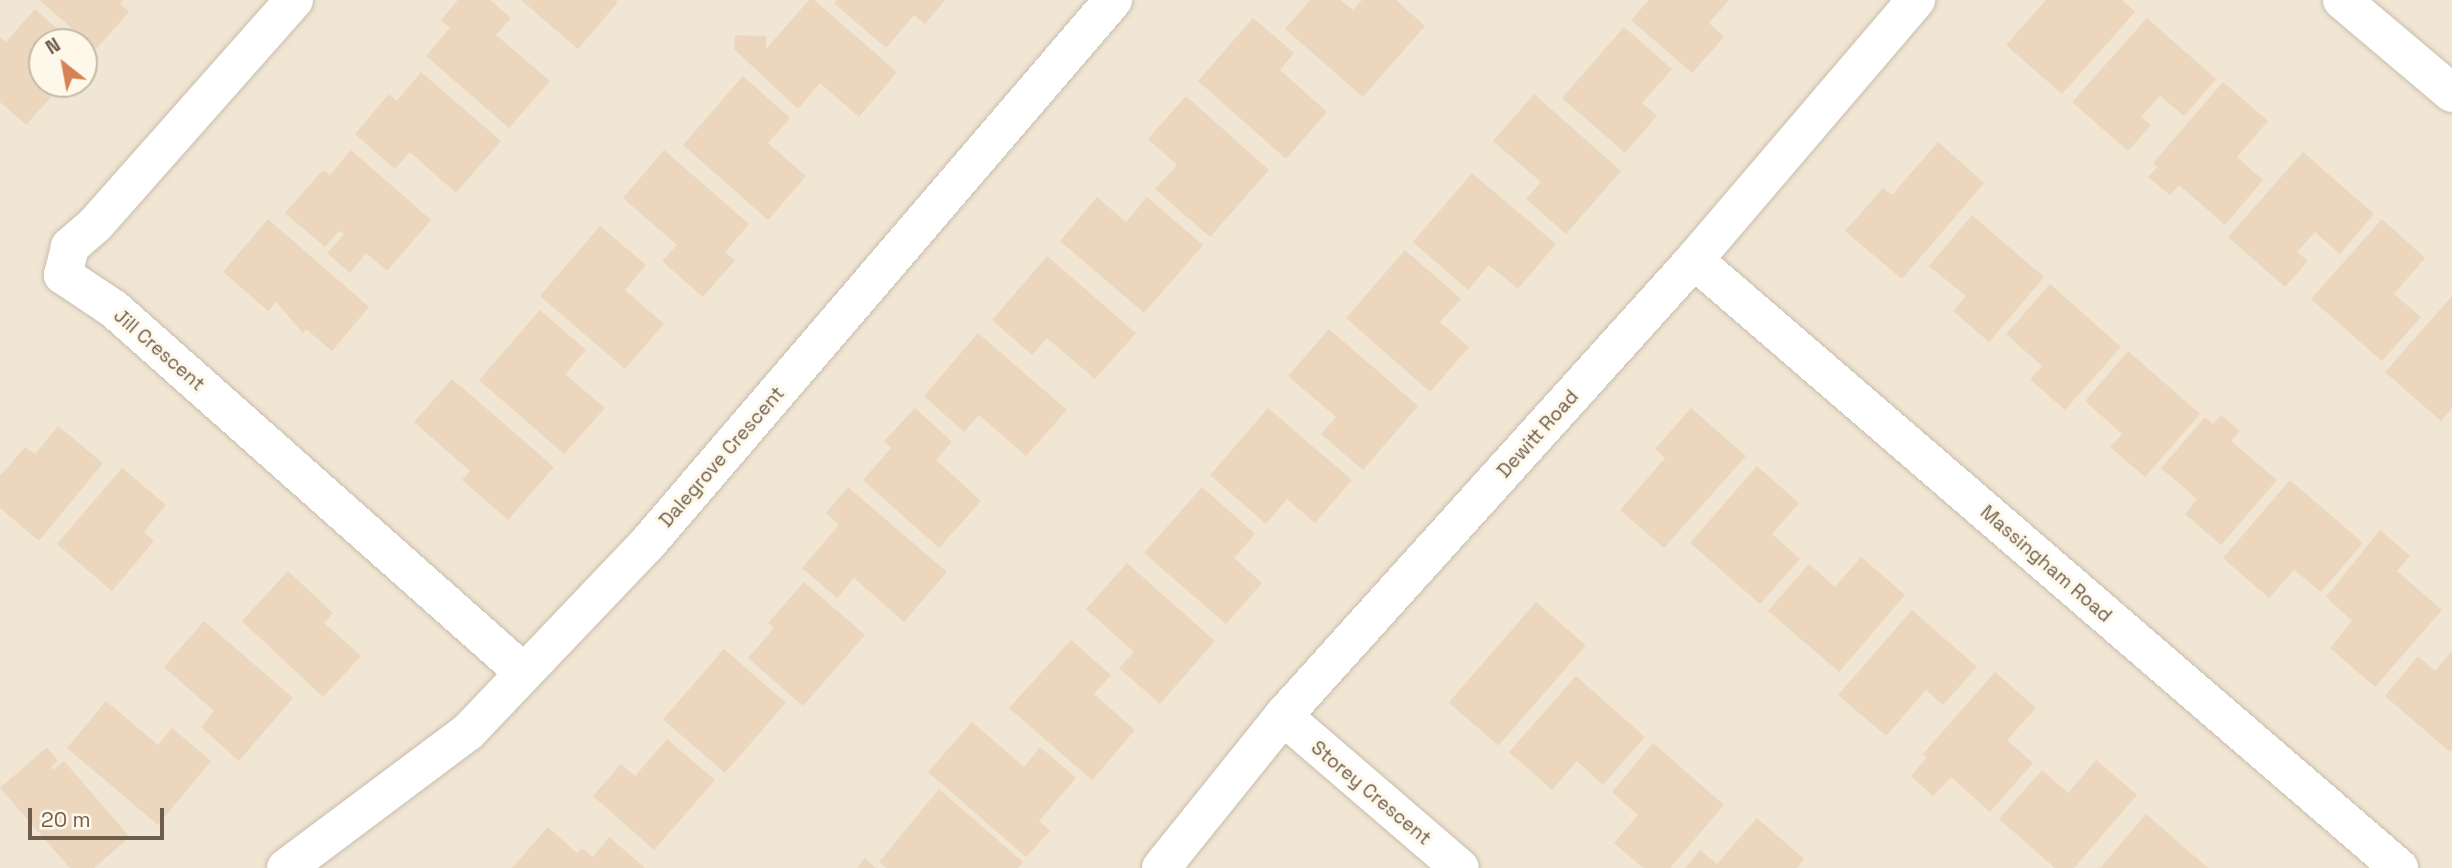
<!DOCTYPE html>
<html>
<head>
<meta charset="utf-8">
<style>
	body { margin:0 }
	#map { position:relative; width:2452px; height:868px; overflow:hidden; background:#faf4e4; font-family:"Space Grotesk",sans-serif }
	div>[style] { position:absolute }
	.residential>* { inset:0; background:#f0e6d3 }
	.building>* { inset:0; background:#ecd6be; transform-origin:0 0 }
	.roads { filter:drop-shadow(0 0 2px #c9bcac) drop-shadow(0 0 2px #c9bcac) }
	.minor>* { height:38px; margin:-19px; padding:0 19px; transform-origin:19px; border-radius:19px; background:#fff }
	.secondary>* { height:38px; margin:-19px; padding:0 19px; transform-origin:19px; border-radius:19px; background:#fff }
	span { translate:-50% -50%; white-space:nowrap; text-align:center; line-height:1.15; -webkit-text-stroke:6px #fdf8ea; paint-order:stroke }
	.street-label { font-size:19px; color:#6f5d4c }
	.north { position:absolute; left:28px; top:28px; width:70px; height:70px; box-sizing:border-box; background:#fdf8ea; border:2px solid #c4baab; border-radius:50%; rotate:329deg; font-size:19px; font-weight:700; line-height:28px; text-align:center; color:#6f5d4c }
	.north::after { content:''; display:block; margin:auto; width:24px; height:32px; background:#d78255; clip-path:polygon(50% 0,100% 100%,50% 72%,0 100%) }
	.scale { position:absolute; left:28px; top:808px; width:136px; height:32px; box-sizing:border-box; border:4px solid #6f5d4c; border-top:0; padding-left:9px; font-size:21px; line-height:24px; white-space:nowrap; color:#6f5d4c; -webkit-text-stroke:5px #fdf8ea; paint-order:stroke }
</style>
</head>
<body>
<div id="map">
	<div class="residential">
		<i style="clip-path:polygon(evenodd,0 0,2452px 0,2452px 868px,0 868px,0 0,42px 42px,84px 42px,84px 84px,42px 84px,42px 42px)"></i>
	</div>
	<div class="building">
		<i style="clip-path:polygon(39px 0,123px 0,120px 4px,129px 12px,96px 49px)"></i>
		<i style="clip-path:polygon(458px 0,490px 0,511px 18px,496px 35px,550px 81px,509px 128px,426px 56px,450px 28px,441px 20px)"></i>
		<i style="clip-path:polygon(521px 0,615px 0,618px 2px,578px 49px)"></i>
		<i style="clip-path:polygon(809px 0,814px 0,897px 72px,859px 117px,820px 83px,798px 109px,734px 49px,735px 35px,766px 36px,766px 49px)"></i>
		<i style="clip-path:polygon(837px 0,945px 0,925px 24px,914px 15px,886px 48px,834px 3px)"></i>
		<i style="clip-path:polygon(1310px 0,1341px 0,1353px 10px,1362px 0,1396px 0,1425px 26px,1363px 97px,1285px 29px)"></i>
		<i style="clip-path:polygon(1649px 0,1729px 0,1709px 23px,1724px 37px,1692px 73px,1631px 20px)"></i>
		<i style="clip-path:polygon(2046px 0,2122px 0,2135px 12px,2062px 94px,2006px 45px)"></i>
		<i style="clip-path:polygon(35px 9px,72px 42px,42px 42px,42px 84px,59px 88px,26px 125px,0 102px,0 37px,6px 42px)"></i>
		<i style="clip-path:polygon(1253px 18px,1294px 53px,1280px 70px,1327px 112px,1286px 159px,1198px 81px)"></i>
		<i style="clip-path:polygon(2147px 18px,2216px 79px,2184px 116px,2160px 96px,2141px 117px,2151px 125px,2128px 151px,2072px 102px)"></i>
		<i style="clip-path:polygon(1624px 27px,1672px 69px,1642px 103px,1657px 116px,1625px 153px,1562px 98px)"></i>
		<i style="clip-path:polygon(421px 72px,501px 141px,456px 193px,410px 152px,395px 169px,355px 134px,389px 94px,397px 101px)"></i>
		<i style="clip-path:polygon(743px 76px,790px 118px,768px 143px,806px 176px,768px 220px,683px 145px)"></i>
		<i style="clip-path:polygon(2223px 82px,2268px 121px,2237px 157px,2263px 180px,2225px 225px,2179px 185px,2170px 195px,2148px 177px,2157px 167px,2153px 163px)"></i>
		<i style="clip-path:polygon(1534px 94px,1621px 171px,1566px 234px,1526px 199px,1541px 182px,1493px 141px)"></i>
		<i style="clip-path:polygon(1186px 96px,1269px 170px,1210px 237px,1155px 189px,1177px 165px,1148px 139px)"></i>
		<i style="clip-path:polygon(1938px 142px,1984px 183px,1902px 279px,1845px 231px,1883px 188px,1892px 195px)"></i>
		<i style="clip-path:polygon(351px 150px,431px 220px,387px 271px,366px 253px,350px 273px,327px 253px,344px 234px,339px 231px,325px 247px,285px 213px,323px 170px,330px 175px)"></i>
		<i style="clip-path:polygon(664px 150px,749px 224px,725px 252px,735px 260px,703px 297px,662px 261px,677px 245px,623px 198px)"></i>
		<i style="clip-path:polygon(2303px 152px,2374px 214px,2340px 254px,2315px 232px,2297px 252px,2308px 261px,2285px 287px,2228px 237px)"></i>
		<i style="clip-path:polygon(1472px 173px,1556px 244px,1518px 289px,1489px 265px,1468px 290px,1413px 242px)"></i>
		<i style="clip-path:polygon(1097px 197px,1126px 222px,1147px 197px,1203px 245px,1144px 313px,1060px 241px)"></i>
		<i style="clip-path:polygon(1972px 215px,2044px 277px,1989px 342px,1953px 311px,1966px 296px,1929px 266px)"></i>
		<i style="clip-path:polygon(268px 219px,369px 307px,332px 351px,306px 329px,303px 333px,276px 302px,268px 311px,223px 272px)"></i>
		<i style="clip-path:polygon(2382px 219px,2425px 258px,2394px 294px,2421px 317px,2382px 361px,2311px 299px)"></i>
		<i style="clip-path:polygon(600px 226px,646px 265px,625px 290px,664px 324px,625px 369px,540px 296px)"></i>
		<i style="clip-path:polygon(1405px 250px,1461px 299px,1440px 322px,1469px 347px,1430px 392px,1346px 318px)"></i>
		<i style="clip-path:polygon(1047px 256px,1136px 333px,1095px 379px,1047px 338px,1032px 355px,992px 320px)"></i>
		<i style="clip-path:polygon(2050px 284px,2121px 347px,2065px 410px,2030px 379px,2042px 366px,2006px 334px)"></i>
		<i style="clip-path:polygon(2452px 296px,2452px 408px,2441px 421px,2385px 372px)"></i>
		<i style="clip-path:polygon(540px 310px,586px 350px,565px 374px,605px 408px,564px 454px,479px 380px)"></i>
		<i style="clip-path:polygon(1329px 329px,1418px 406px,1363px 470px,1321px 434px,1336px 417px,1288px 376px)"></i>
		<i style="clip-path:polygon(978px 333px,1067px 410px,1026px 456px,979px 415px,964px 432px,924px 396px)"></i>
		<i style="clip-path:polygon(2128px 351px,2200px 414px,2145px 477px,2110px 447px,2122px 434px,2085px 401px)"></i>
		<i style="clip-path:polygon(452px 379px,554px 467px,508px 520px,462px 480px,470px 471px,414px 422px)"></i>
		<i style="clip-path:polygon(915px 408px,952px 442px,936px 460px,981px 501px,939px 548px,863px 480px,891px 448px,884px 441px)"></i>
		<i style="clip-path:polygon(1268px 408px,1352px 480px,1315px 523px,1287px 499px,1266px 524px,1210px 475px)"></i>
		<i style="clip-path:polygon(1691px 408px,1746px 456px,1664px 548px,1620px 510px,1665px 458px,1655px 449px)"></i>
		<i style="clip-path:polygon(2221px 415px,2240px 431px,2231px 441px,2277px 480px,2221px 545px,2185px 514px,2197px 499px,2161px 468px,2205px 417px,2213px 424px)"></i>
		<i style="clip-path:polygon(58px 426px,103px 463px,39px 541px,0 508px,0 476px,25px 447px,35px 454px)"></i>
		<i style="clip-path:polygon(1757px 466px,1799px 503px,1772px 534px,1800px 559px,1760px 604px,1690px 543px)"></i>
		<i style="clip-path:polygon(122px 468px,166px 505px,144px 532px,154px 541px,112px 591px,57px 544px)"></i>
		<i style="clip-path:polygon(2290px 480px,2363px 543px,2321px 592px,2294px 570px,2269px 598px,2223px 558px)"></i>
		<i style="clip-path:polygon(848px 487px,947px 572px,904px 622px,854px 578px,837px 598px,802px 568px,839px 525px,826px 513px)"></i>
		<i style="clip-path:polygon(1202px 487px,1255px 534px,1234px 558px,1262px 583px,1226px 624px,1144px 553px)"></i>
		<i style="clip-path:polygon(2380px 530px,2410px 556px,2397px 571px,2442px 610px,2375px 687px,2330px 648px,2352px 621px,2326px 597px)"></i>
		<i style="clip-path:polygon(1861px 557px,1905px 595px,1839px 672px,1768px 611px,1809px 564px,1835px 587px)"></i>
		<i style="clip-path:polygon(1127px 563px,1215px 641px,1160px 704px,1119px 668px,1134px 652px,1086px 609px)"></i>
		<i style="clip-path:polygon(288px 571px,333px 613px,324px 623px,361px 656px,323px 697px,242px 621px)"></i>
		<i style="clip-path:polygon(804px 582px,865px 635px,803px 706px,748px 658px,774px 628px,768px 623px)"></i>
		<i style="left:1536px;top:602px;width:66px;height:133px;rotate:41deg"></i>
		<i style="clip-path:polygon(1912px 610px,1977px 667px,1943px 705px,1926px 690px,1886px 736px,1838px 695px)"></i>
		<i style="clip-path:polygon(204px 621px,293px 698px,239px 761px,201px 727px,214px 711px,164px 667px)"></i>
		<i style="clip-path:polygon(1071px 640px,1111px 675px,1094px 694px,1135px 730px,1092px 780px,1009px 708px)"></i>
		<i style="left:724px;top:649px;width:82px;height:93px;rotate:41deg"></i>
		<i style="clip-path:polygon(2452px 651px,2452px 749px,2450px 752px,2385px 696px,2418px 656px,2435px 671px)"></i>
		<i style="clip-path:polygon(1995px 672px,2036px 708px,2007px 740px,2033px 763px,1990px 812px,1951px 777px,1933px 796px,1911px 776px,1927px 757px,1923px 754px)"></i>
		<i style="clip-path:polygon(1576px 676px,1645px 737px,1603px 785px,1577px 761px,1552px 790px,1509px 752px)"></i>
		<i style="clip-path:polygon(106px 701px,158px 745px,172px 728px,211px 761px,158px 825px,67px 748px)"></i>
		<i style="clip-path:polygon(972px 722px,1024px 767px,1040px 747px,1076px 778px,1039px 821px,1050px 831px,1026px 857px,928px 772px)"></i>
		<i style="clip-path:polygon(667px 739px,715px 780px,654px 850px,593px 796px,621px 764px,635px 776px)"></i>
		<i style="clip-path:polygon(1653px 743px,1724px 805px,1670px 868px,1643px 868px,1614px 843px,1638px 815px,1612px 792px)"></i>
		<i style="clip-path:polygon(47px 747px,58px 761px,51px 767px,53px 770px,64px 761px,130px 837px,94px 868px,70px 868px,0 788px)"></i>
		<i style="clip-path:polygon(2096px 760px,2137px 795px,2074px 868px,2055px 868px,1999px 819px,2042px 770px,2068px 793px)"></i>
		<i style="clip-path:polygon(939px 789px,1023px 862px,1018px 868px,886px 868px,879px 862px)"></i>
		<i style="clip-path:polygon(2146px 814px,2208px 868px,2100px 868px)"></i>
		<i style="clip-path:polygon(1757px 818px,1804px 859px,1797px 868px,1685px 868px,1700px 850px,1717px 864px)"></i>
		<i style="clip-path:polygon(548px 827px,577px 853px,582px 848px,593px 857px,609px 837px,645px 868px,512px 868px)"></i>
		<i style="clip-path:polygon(865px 858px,876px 868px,857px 868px)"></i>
	</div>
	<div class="roads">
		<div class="minor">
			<i style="left:294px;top:0;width:299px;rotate:131.5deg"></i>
			<i style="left:96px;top:224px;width:35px;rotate:139deg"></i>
			<i style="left:70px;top:247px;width:29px;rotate:104deg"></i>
			<i style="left:63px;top:275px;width:61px;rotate:33.7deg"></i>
			<i style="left:114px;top:309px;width:547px;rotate:41.59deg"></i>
			<i style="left:1694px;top:260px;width:931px;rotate:40.77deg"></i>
			<i style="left:1283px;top:716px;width:233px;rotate:40.7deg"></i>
			<i style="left:286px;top:868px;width:227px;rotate:-36.8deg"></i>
			<i style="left:468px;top:732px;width:261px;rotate:-46.4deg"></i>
			<i style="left:648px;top:543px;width:715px;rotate:-49.42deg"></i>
			<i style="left:1161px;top:868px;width:195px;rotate:-51.2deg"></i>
			<i style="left:1283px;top:716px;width:614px;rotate:-47.97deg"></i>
			<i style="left:1694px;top:260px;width:342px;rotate:-49.5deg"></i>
		</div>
		<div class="secondary">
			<i style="left:2342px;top:0;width:144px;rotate:40.2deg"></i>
		</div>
	</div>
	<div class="street-label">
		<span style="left:159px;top:350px;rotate:41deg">Jill Crescent</span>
		<span style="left:1538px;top:434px;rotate:-48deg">Dewitt Road</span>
		<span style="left:722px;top:457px;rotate:-49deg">Dalegrove Crescent</span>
		<span style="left:2046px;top:564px;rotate:41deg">Massingham Road</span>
		<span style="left:1371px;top:793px;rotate:40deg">Storey Crescent</span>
	</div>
	<div class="north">N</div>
	<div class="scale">20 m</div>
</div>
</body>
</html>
